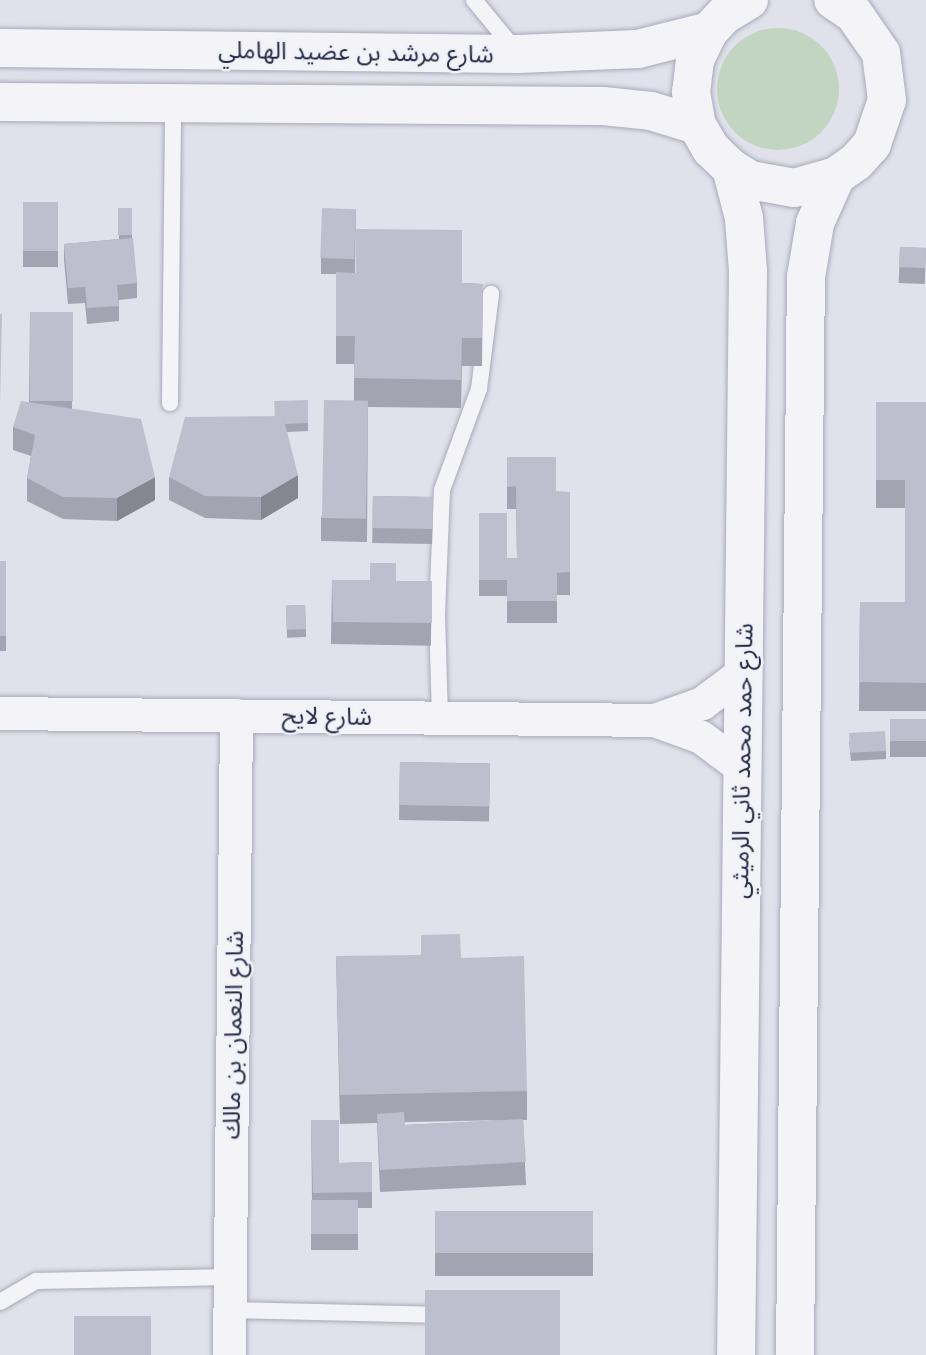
<!DOCTYPE html>
<html>
<head>
<meta charset="utf-8">
<style>
	body { margin:0 }
	#map { position:relative; width:926px; height:1355px; overflow:hidden; background:#e0e1eb; font-family:Arial,"Noto Sans Arabic",sans-serif }
	div>[style] { position:absolute }
	.green>* { inset:0; background:#c1d5c1 }
	.round { border-radius:50% }
	.roads { filter:drop-shadow(0 0 2px #a8aab9) drop-shadow(0 0 2px #a8aab9) }
	.service>* { height:16px; margin:-8px; padding:0 8px; transform-origin:8px; border-radius:8px; background:#f4f4f8 }
	.minor>* { height:33px; margin:-16.5px; padding:0 16.5px; transform-origin:16.5px; border-radius:16.5px; background:#f4f4f8 }
	.tertiary>* { height:38px; margin:-19px; padding:0 19px; transform-origin:19px; border-radius:19px; background:#f4f4f8 }
	.wall>* { inset:0; background:#a3a4b1; transform-origin:0 0 }
	.shaded-wall>* { inset:0; background:#848690 }
	.building>* { inset:0; background:#bdbfce; transform-origin:0 0 }
	span { translate:-50% -50%; white-space:nowrap; text-align:center; line-height:1.15; -webkit-text-stroke:5px #f0f1f8; paint-order:stroke }
	.street-label { font-size:24px; color:#272a44 }
</style>
</head>
<body>
<div id="map">
	<div class="green">
		<i class="round" style="left:717px;top:28px;width:122px;height:122px"></i>
	</div>
	<div class="roads">
		<div class="service">
			<i style="left:474px;top:0;width:65px;rotate:50.6deg"></i>
			<i style="left:170px;top:403px;width:299px;rotate:-89.4deg"></i>
			<i style="left:440px;top:717px;width:103px;rotate:-91.7deg"></i>
			<i style="left:437px;top:614px;width:124px;rotate:-87.7deg"></i>
			<i style="left:442px;top:490px;width:108px;rotate:-69.9deg"></i>
			<i style="left:479px;top:389px;width:96px;rotate:-82.8deg"></i>
			<i style="left:0;top:1302px;width:42px;rotate:-30.3deg"></i>
			<i style="left:36px;top:1281px;width:194px;rotate:-1.2deg"></i>
			<i style="left:230px;top:1310px;width:215px;rotate:1.3deg"></i>
		</div>
		<div class="minor">
			<i style="left:0;top:713px;width:654px;rotate:0.61deg"></i>
			<i style="left:654px;top:720px;width:50px;rotate:19.9deg"></i>
			<i style="left:701px;top:737px;width:50px;rotate:36.9deg"></i>
			<i style="left:654px;top:720px;width:51px;rotate:-19.5deg"></i>
			<i style="left:702px;top:703px;width:50px;rotate:-36.9deg"></i>
			<i style="left:229px;top:1355px;width:640px;rotate:-89.37deg"></i>
		</div>
		<div class="tertiary">
			<i style="left:749px;top:0;width:29px;rotate:149deg"></i>
			<i style="left:724px;top:15px;width:22px;rotate:133deg"></i>
			<i style="left:709px;top:31px;width:32px;rotate:116deg"></i>
			<i style="left:695px;top:60px;width:32px;rotate:97deg"></i>
			<i style="left:691px;top:92px;width:34px;rotate:80deg"></i>
			<i style="left:697px;top:125px;width:28px;rotate:60deg"></i>
			<i style="left:711px;top:149px;width:28px;rotate:44deg"></i>
			<i style="left:731px;top:168px;width:22px;rotate:32deg"></i>
			<i style="left:750px;top:180px;width:45px;rotate:10.3deg"></i>
			<i style="left:794px;top:188px;width:44px;rotate:-15.9deg"></i>
			<i style="left:836px;top:176px;width:24px;rotate:-35deg"></i>
			<i style="left:856px;top:162px;width:24px;rotate:-48deg"></i>
			<i style="left:872px;top:144px;width:46px;rotate:-71.2deg"></i>
			<i style="left:887px;top:100px;width:47px;rotate:-97.3deg"></i>
			<i style="left:881px;top:53px;width:47px;rotate:-124.7deg"></i>
			<i style="left:854px;top:14px;width:25px;rotate:-146deg"></i>
			<i style="left:0;top:48px;width:518px;rotate:0.66deg"></i>
			<i style="left:518px;top:54px;width:120px;rotate:-2.4deg"></i>
			<i style="left:638px;top:49px;width:73px;rotate:-14.2deg"></i>
			<i style="left:0;top:102px;width:603px;rotate:0.38deg"></i>
			<i style="left:603px;top:106px;width:48px;rotate:5.9deg"></i>
			<i style="left:651px;top:111px;width:48px;rotate:16.9deg"></i>
			<i style="left:731px;top:168px;width:52px;rotate:75.4deg"></i>
			<i style="left:744px;top:218px;width:53px;rotate:85.7deg"></i>
			<i style="left:748px;top:271px;width:1084px;rotate:90.63deg"></i>
			<i style="left:795px;top:1355px;width:1078px;rotate:-89.42deg"></i>
			<i style="left:806px;top:277px;width:55px;rotate:-80.5deg"></i>
			<i style="left:815px;top:223px;width:51px;rotate:-65.9deg"></i>
		</div>
	</div>
	<div class="wall">
		<i style="left:23px;top:202px;width:35px;height:65px"></i>
		<i style="clip-path:polygon(132px 208px,132px 238px,137px 283px,137px 298px,119px 300px,119px 321px,87px 324px,85px 303px,68px 304px,64px 260px,64px 244px,119px 239px,118px 209px)"></i>
		<i style="clip-path:polygon(356px 209px,355px 273px,462px 283px,483px 284px,482px 366px,462px 366px,461px 408px,368px 407px,367px 542px,321px 541px,321px 518px,354px 401px,354px 364px,336px 364px,336px 274px,321px 274px,321px 258px)"></i>
		<i style="left:900px;top:247px;width:26px;height:36px;rotate:2deg"></i>
		<i style="clip-path:polygon(30px 312px,73px 312px,72px 409px,155px 500px,117px 521px,63px 519px,27px 501px,27px 478px,31px 456px,13px 450px,13px 427px,29px 403px)"></i>
		<i style="clip-path:polygon(308px 400px,308px 431px,287px 432px,298px 498px,261px 520px,205px 518px,169px 500px,169px 477px,274px 416px)"></i>
		<i style="clip-path:polygon(876px 402px,926px 402px,926px 711px,859px 711px,860px 602px,905px 602px,905px 508px,876px 508px)"></i>
		<i style="clip-path:polygon(507px 457px,556px 491px,570px 572px,570px 595px,557px 595px,557px 623px,507px 623px,507px 596px,479px 596px,479px 514px,507px 558px,517px 558px,516px 509px,507px 509px)"></i>
		<i style="left:373px;top:496px;width:60px;height:47px;rotate:1deg"></i>
		<i style="left:0;top:561px;width:6px;height:90px"></i>
		<i style="left:332px;top:580px;width:100px;height:64px;rotate:1deg"></i>
		<i style="left:305px;top:605px;width:32px;height:19px;rotate:88deg"></i>
		<i style="left:926px;top:719px;width:38px;height:36px;rotate:90deg"></i>
		<i style="clip-path:polygon(849px 741px,886px 751px,886px 759px,851px 761px)"></i>
		<i style="left:400px;top:762px;width:90px;height:58px;rotate:1deg"></i>
		<i style="clip-path:polygon(evenodd,336px 956px,461px 958px,527px 1091px,527px 1120px,523px 1120px,526px 1185px,380px 1192px,377px 1123px,340px 1124px,336px 956px,508px 1120px,405px 1125px,405px 1122px,508px 1120px)"></i>
		<i style="clip-path:polygon(311px 1120px,339px 1163px,372px 1162px,372px 1208px,358px 1208px,358px 1250px,311px 1250px,311px 1201px,312px 1201px)"></i>
		<i style="left:435px;top:1211px;width:158px;height:65px"></i>
	</div>
	<div class="shaded-wall">
		<i style="clip-path:polygon(298px 475px,298px 498px,261px 520px,261px 497px)"></i>
		<i style="clip-path:polygon(155px 477px,155px 500px,117px 521px,117px 498px)"></i>
	</div>
	<div class="building">
		<i style="left:23px;top:202px;width:35px;height:49px"></i>
		<i style="left:132px;top:208px;width:27px;height:14px;rotate:90deg"></i>
		<i style="left:322px;top:208px;width:34px;height:50px;rotate:2deg"></i>
		<i style="clip-path:polygon(356px 229px,462px 230px,462px 283px,483px 284px,482px 338px,462px 338px,461px 380px,354px 378px,355px 336px,336px 336px,336px 272px,356px 273px)"></i>
		<i style="clip-path:polygon(133px 238px,137px 283px,117px 285px,119px 306px,87px 308px,85px 287px,68px 288px,64px 244px)"></i>
		<i style="left:900px;top:247px;width:26px;height:20px;rotate:2deg"></i>
		<i style="left:30px;top:312px;width:43px;height:89px"></i>
		<i style="clip-path:polygon(0 314px,2px 314px,0 405px)"></i>
		<i style="clip-path:polygon(308px 400px,308px 423px,285px 424px,283px 416px,275px 416px,274px 401px)"></i>
		<i style="left:324px;top:400px;width:44px;height:118px;rotate:1deg"></i>
		<i style="clip-path:polygon(21px 401px,141px 419px,155px 477px,117px 498px,63px 497px,27px 478px,35px 435px,13px 427px)"></i>
		<i style="clip-path:polygon(876px 402px,926px 402px,926px 683px,859px 682px,860px 602px,905px 602px,905px 480px,876px 480px)"></i>
		<i style="clip-path:polygon(283px 416px,298px 475px,261px 497px,205px 496px,169px 477px,185px 417px)"></i>
		<i style="clip-path:polygon(507px 457px,556px 457px,556px 491px,570px 492px,570px 572px,557px 573px,557px 601px,507px 601px,507px 558px,517px 558px,516px 486px,507px 487px)"></i>
		<i style="left:373px;top:496px;width:60px;height:32px;rotate:1deg"></i>
		<i style="left:507px;top:513px;width:67px;height:28px;rotate:90deg"></i>
		<i style="left:0;top:561px;width:6px;height:75px"></i>
		<i style="clip-path:polygon(370px 563px,396px 563px,396px 581px,432px 581px,432px 623px,333px 622px,332px 580px,370px 580px)"></i>
		<i style="left:305px;top:605px;width:24px;height:19px;rotate:88deg"></i>
		<i style="left:926px;top:719px;width:22px;height:36px;rotate:90deg"></i>
		<i style="left:885px;top:731px;width:20px;height:36px;rotate:87deg"></i>
		<i style="left:400px;top:762px;width:90px;height:43px;rotate:1deg"></i>
		<i style="clip-path:polygon(460px 934px,461px 958px,524px 956px,527px 1091px,340px 1095px,336px 956px,421px 955px,421px 935px)"></i>
		<i style="clip-path:polygon(404px 1112px,405px 1125px,523px 1119px,526px 1162px,380px 1170px,377px 1114px)"></i>
		<i style="clip-path:polygon(311px 1120px,339px 1120px,339px 1163px,372px 1162px,372px 1192px,313px 1193px)"></i>
		<i style="left:358px;top:1200px;width:34px;height:47px;rotate:90deg"></i>
		<i style="left:435px;top:1211px;width:158px;height:42px"></i>
		<i style="left:425px;top:1290px;width:135px;height:65px"></i>
		<i style="left:74px;top:1316px;width:77px;height:39px"></i>
	</div>
	<div class="street-label">
		<span style="left:356px;top:52px;rotate:1deg">شارع مرشد بن عضيد الهاملي</span>
		<span style="left:327px;top:716px;rotate:1deg">شارع لايح</span>
		<span style="left:742px;top:761px;rotate:-89deg">شارع حمد محمد ثاني الرميثي</span>
		<span style="left:233px;top:1035px;rotate:-89deg">شارع النعمان بن مالك</span>
	</div>
</div>
</body>
</html>
